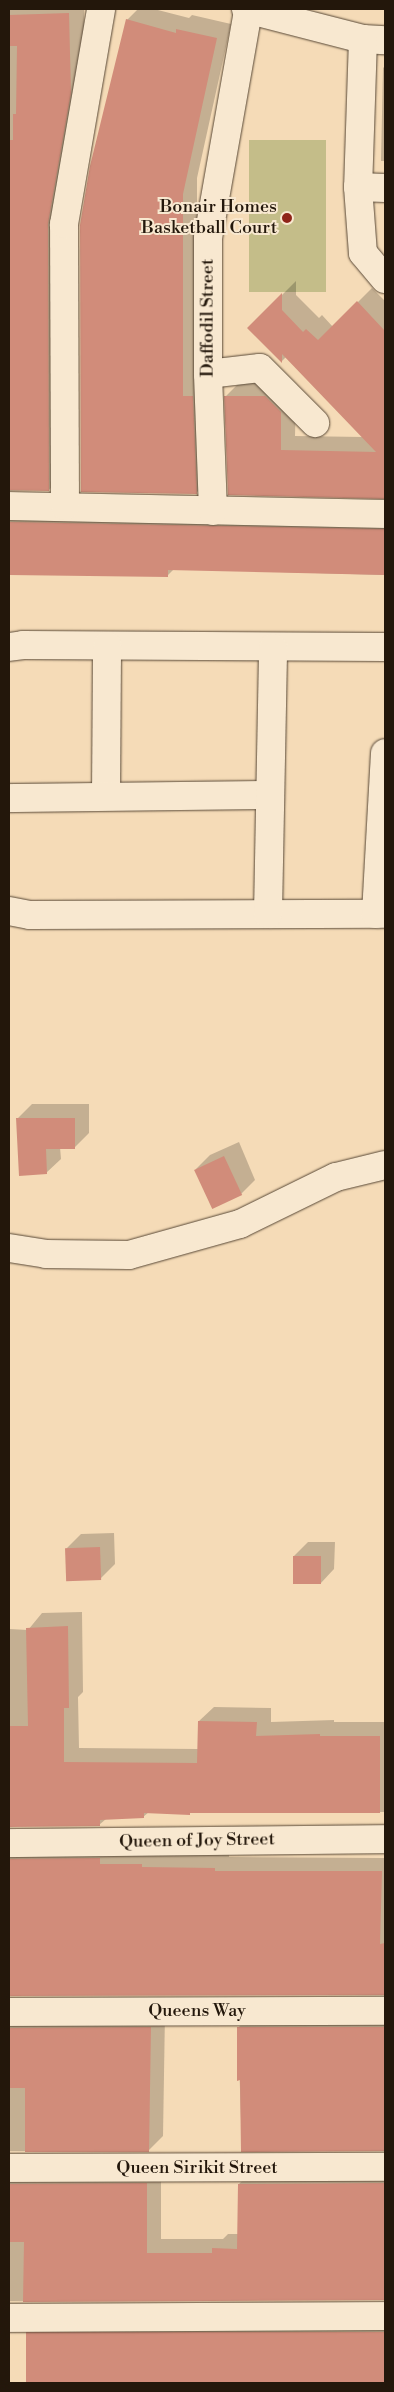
<!DOCTYPE html>
<html>
<head>
<meta charset="utf-8">
<style>
	body { margin:0 }
	#map { position:relative; width:394px; height:2392px; overflow:hidden; background:#f5dbb7; font-family:"Libre Bodoni",serif }
	div>[style] { position:absolute }
	.green>* { inset:0; background:#c4bd89; transform-origin:0 0 }
	.shadow>* { inset:0; background:#0003 }
	.building>* { inset:0; background:#d18c7a; transform-origin:0 0 }
	.roads { filter:drop-shadow(0 0 1px #584836) drop-shadow(0 0 1px #584836) }
	.street>* { height:28px; margin:-14px; padding:0 14px; transform-origin:14px; border-radius:14px; background:#f8e8d0 }
	.secondary>* { height:28px; margin:-14px; padding:0 14px; transform-origin:14px; border-radius:14px; background:#f8e8d0 }
	.dots>* { width:14px; height:14px; translate:-50% -50%; box-sizing:border-box; border:2px solid #f8e8d0; border-radius:50% }
	span { translate:-50% -50%; white-space:nowrap; text-align:center; line-height:1.15; -webkit-text-stroke:4px #f8e8d0; paint-order:stroke }
	.poi-label { font-size:18px; color:#23170b }
	.right { translate:-100% -50%; text-align:right }
	.street-label { font-size:18px; color:#23170b }
	.frame { position:absolute; inset:0; border:10px solid #23170b; pointer-events:none }
</style>
</head>
<body>
<div id="map">
	<div class="green">
		<i style="left:326px;top:140px;width:152px;height:77px;rotate:90deg"></i>
	</div>
	<div class="shadow">
		<i style="clip-path:polygon(9px 9px,84px 9px,85px 78px,63px 475px,49px 490px,9px 491px)"></i>
		<i style="clip-path:polygon(138px 9px,154px 9px,189px 18px,192px 15px,231px 24px,197px 178px,197px 382px,211px 479px,196px 493px,127px 20px)"></i>
		<i style="clip-path:polygon(385px 66px,385px 161px,381px 161px,383px 68px)"></i>
		<i style="clip-path:polygon(296px 281px,296px 295px,319px 318px,322px 315px,333px 327px,372px 288px,385px 301px,385px 497px,229px 494px,226px 396px,240px 382px,280px 382px,296px 397px,295px 436px,364px 437px,286px 357px,282px 361px,249px 328px)"></i>
		<i style="clip-path:polygon(9px 496px,385px 515px,385px 575px,174px 569px,167px 576px,9px 574px)"></i>
		<i style="clip-path:polygon(32px 1104px,89px 1104px,89px 1133px,75px 1147px,60px 1147px,61px 1159px,46px 1173px,17px 1119px)"></i>
		<i style="clip-path:polygon(239px 1142px,255px 1180px,241px 1194px,196px 1169px,210px 1155px)"></i>
		<i style="clip-path:polygon(114px 1533px,115px 1564px,100px 1579px,66px 1549px,81px 1534px)"></i>
		<i style="clip-path:polygon(308px 1542px,335px 1542px,334px 1569px,320px 1584px,294px 1556px)"></i>
		<i style="clip-path:polygon(82px 1612px,83px 1692px,78px 1697px,79px 1748px,199px 1749px,199px 1721px,214px 1707px,271px 1708px,271px 1722px,334px 1720px,334px 1722px,385px 1722px,385px 1812px,149px 1812px,143px 1817px,106px 1819px,99px 1825px,9px 1826px,9px 1629px,28px 1630px,42px 1613px)"></i>
		<i style="clip-path:polygon(9px 1832px,229px 1854px,229px 1857px,385px 1858px,385px 1983px,377px 1984px,366px 1994px,9px 1995px)"></i>
		<i style="clip-path:polygon(9px 2001px,165px 2013px,163px 2136px,148px 2151px,9px 2151px)"></i>
		<i style="clip-path:polygon(253px 2012px,385px 2012px,385px 2151px,242px 2151px,238px 2028px)"></i>
		<i style="clip-path:polygon(9px 2157px,161px 2169px,161px 2239px,223px 2239px,228px 2234px,238px 2234px,239px 2184px,254px 2169px,385px 2167px,385px 2299px,9px 2301px)"></i>
		<i style="clip-path:polygon(385px 2318px,385px 2383px,26px 2383px,27px 2334px,42px 2319px)"></i>
	</div>
	<div class="building">
		<i style="clip-path:polygon(69px 13px,71px 93px,48px 224px,49px 491px,9px 490px,9px 140px,13px 140px,13px 114px,16px 114px,17px 46px,9px 46px,9px 15px)"></i>
		<i style="clip-path:polygon(126px 19px,176px 33px,176px 29px,217px 38px,183px 194px,183px 396px,193px 396px,197px 494px,81px 492px,80px 225px,90px 166px)"></i>
		<i style="clip-path:polygon(282px 293px,282px 310px,303px 332px,306px 329px,318px 340px,357px 301px,385px 331px,385px 499px,228px 495px,224px 396px,265px 396px,281px 412px,281px 450px,376px 452px,282px 354px,282px 363px,247px 328px)"></i>
		<i style="clip-path:polygon(9px 522px,385px 529px,385px 575px,168px 570px,168px 577px,9px 575px)"></i>
		<i style="clip-path:polygon(16px 1118px,75px 1118px,75px 1149px,46px 1149px,47px 1174px,19px 1176px)"></i>
		<i style="left:224px;top:1156px;width:43px;height:33px;rotate:65deg"></i>
		<i style="left:100px;top:1547px;width:33px;height:35px;rotate:88deg"></i>
		<i style="left:293px;top:1556px;width:28px;height:28px"></i>
		<i style="clip-path:polygon(68px 1626px,69px 1708px,64px 1708px,64px 1762px,197px 1763px,198px 1721px,257px 1722px,256px 1736px,320px 1734px,320px 1736px,380px 1736px,380px 1813px,190px 1813px,190px 1815px,144px 1813px,144px 1818px,100px 1820px,100px 1826px,9px 1827px,9px 1726px,28px 1726px,26px 1628px)"></i>
		<i style="clip-path:polygon(100px 1858px,100px 1864px,142px 1864px,142px 1867px,215px 1868px,215px 1871px,382px 1871px,380px 1944px,385px 1943px,385px 1995px,9px 1996px,9px 1859px)"></i>
		<i style="clip-path:polygon(151px 2027px,149px 2152px,25px 2152px,25px 2088px,9px 2088px,9px 2028px)"></i>
		<i style="clip-path:polygon(237px 2027px,385px 2027px,385px 2151px,241px 2152px,240px 2080px,237px 2081px)"></i>
		<i style="clip-path:polygon(147px 2183px,147px 2253px,212px 2253px,212px 2248px,237px 2249px,238px 2184px,385px 2183px,385px 2300px,23px 2302px,24px 2242px,9px 2242px,9px 2184px)"></i>
		<i style="left:385px;top:2332px;width:51px;height:359px;rotate:90deg"></i>
	</div>
	<div class="roads">
		<div class="street">
			<i style="left:246px;top:9px;width:121px;rotate:14.4deg"></i>
			<i style="left:363px;top:39px;width:22px;rotate:3deg"></i>
			<i style="left:363px;top:39px;width:148px;rotate:91.9deg"></i>
			<i style="left:358px;top:187px;width:66px;rotate:85.7deg"></i>
			<i style="left:363px;top:253px;width:34px;rotate:50deg"></i>
			<i style="left:358px;top:187px;width:27px;rotate:2deg"></i>
			<i style="left:208px;top:374px;width:52px;rotate:-6.6deg"></i>
			<i style="left:260px;top:368px;width:78px;rotate:45deg"></i>
			<i style="left:9px;top:506px;width:375px;rotate:1.2deg"></i>
			<i style="left:65px;top:506px;width:282px;rotate:-90.2deg"></i>
			<i style="left:64px;top:224px;width:218px;rotate:-80.2deg"></i>
			<i style="left:213px;top:511px;width:137px;rotate:-92.1deg"></i>
			<i style="left:208px;top:374px;width:136px;rotate:-90deg"></i>
			<i style="left:208px;top:238px;width:231px;rotate:-80deg"></i>
			<i style="left:9px;top:647px;width:14px;rotate:-8deg"></i>
			<i style="left:23px;top:645px;width:362px;rotate:0.3deg"></i>
			<i style="left:106px;top:796px;width:150px;rotate:-89.6deg"></i>
			<i style="left:9px;top:798px;width:261px;rotate:-0.7deg"></i>
			<i style="left:9px;top:911px;width:21px;rotate:11deg"></i>
			<i style="left:30px;top:915px;width:355px;rotate:-0.2deg"></i>
			<i style="left:268px;top:914px;width:266px;rotate:-88.9deg"></i>
			<i style="left:376px;top:914px;width:161px;rotate:-86.8deg"></i>
			<i style="left:9px;top:1248px;width:37px;rotate:9deg"></i>
			<i style="left:46px;top:1254px;width:83px;rotate:0.7deg"></i>
			<i style="left:129px;top:1255px;width:115px;rotate:-15.6deg"></i>
			<i style="left:240px;top:1224px;width:107px;rotate:-26.1deg"></i>
			<i style="left:336px;top:1177px;width:50px;rotate:-13.8deg"></i>
			<i style="left:9px;top:2012px;width:376px;rotate:-0.2deg"></i>
			<i style="left:9px;top:2168px;width:376px;rotate:-0.2deg"></i>
			<i style="left:9px;top:2318px;width:376px;rotate:-0.3deg"></i>
		</div>
		<div class="secondary">
			<i style="left:9px;top:1843px;width:376px;rotate:-0.6deg"></i>
		</div>
	</div>
	<div class="dots">
		<i style="left:287px;top:218px;background:#8f2418"></i>
	</div>
	<div class="poi-label">
		<span class="right" style="left:277px;top:218px">Bonair Homes<br>Basketball Court</span>
	</div>
	<div class="street-label">
		<span style="left:208px;top:318px;rotate:-90deg">Daffodil Street</span>
		<span style="left:197px;top:1841px;rotate:-1deg">Queen of Joy Street</span>
		<span style="left:197px;top:2011px">Queens Way</span>
		<span style="left:197px;top:2168px">Queen Sirikit Street</span>
	</div>
	<div class="frame"></div>
</div>
</body>
</html>
